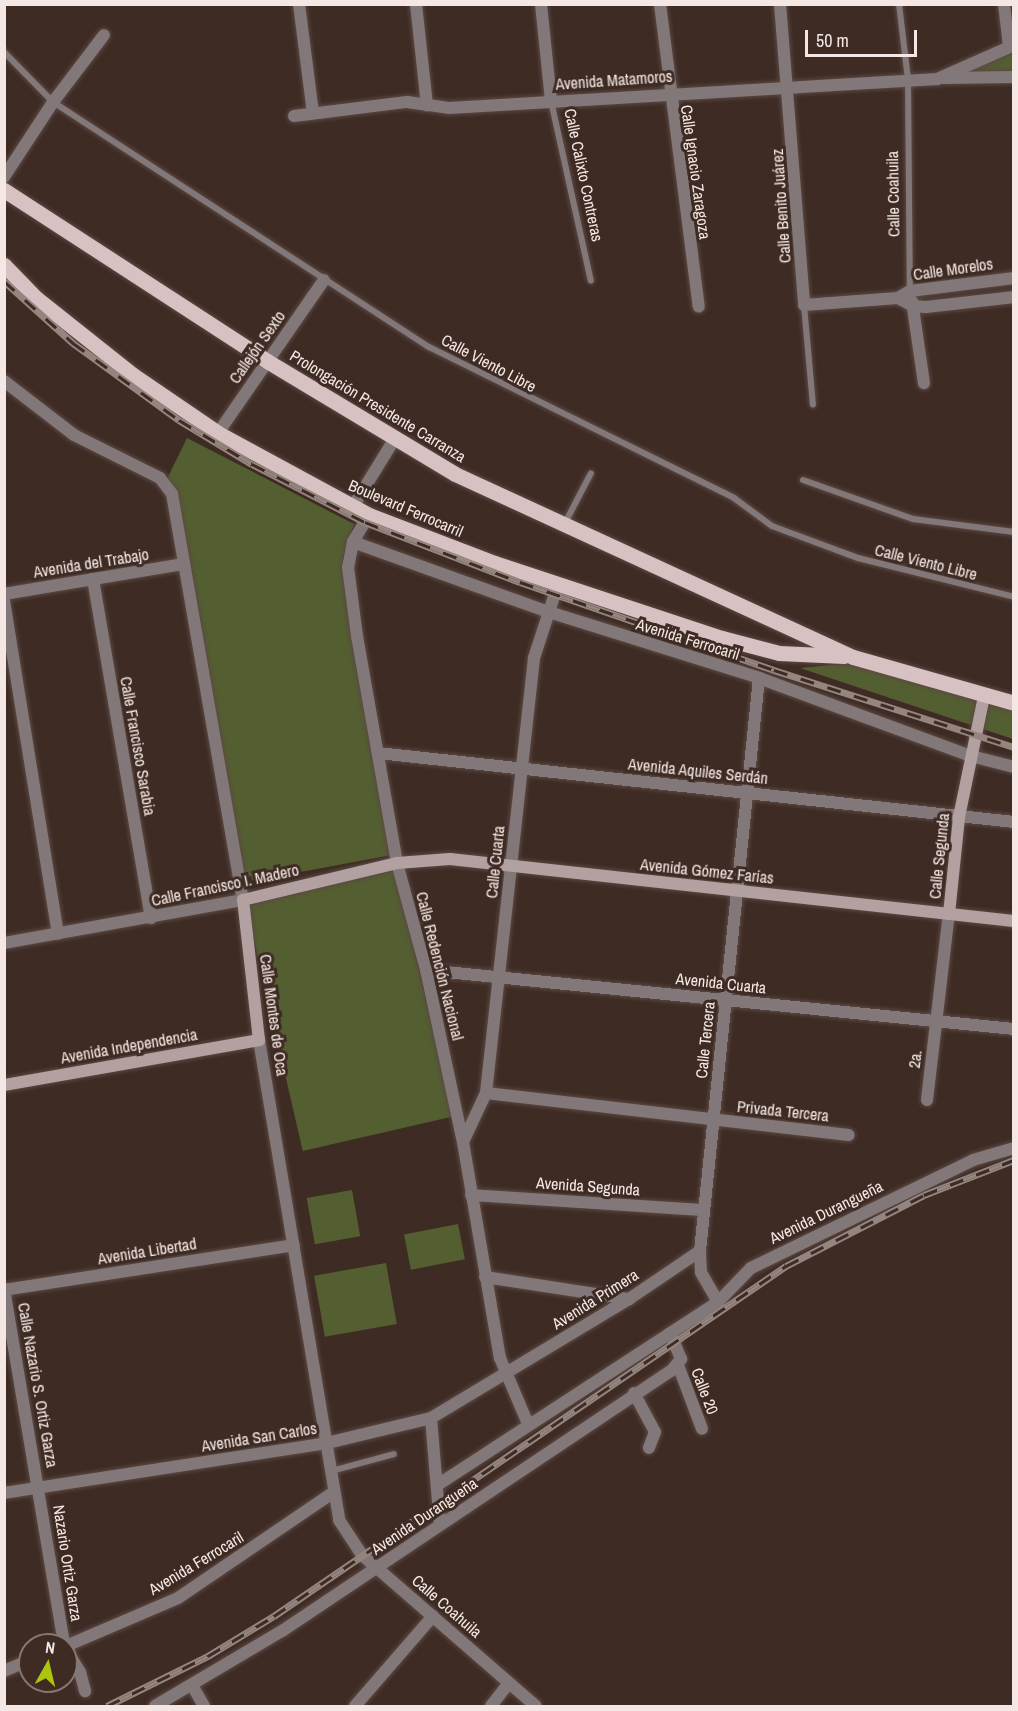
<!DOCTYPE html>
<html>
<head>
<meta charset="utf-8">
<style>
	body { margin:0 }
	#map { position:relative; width:1018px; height:1711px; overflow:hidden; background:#3e2b24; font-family:"Archivo Narrow",sans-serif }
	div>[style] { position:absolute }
	.green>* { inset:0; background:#545f31; transform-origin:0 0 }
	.roads { filter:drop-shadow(0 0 2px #5b4943) drop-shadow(0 0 2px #5b4943) }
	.service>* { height:6px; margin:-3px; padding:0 3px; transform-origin:3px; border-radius:3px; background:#837879 }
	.minor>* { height:12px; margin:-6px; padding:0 6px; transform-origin:6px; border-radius:6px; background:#837879 }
	.secondary>* { height:12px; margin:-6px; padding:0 6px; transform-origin:6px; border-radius:6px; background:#b3a1a2 }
	.primary>* { height:15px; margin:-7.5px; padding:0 7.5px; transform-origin:7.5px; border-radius:7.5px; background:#d7c1c2 }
	.rail>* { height:7px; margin-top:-3.5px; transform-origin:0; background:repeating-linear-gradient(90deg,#3e2b24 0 14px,#95857f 0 28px); box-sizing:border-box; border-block:2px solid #95857f }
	span { translate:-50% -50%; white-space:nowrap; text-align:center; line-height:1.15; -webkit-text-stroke:6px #3e2b24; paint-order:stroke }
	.street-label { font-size:16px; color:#f5e8e4 }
	.frame { position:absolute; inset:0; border:6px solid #f5e8e4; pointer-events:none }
	.north { position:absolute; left:18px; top:1633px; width:60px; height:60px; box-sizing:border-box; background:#3e2b24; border:2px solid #877771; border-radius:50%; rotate:8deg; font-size:16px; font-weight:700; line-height:24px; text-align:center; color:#f5e8e4 }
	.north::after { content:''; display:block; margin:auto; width:21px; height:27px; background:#acc610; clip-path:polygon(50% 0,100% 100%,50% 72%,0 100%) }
	.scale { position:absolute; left:805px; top:30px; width:112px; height:27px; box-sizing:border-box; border:3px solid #f5e8e4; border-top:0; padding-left:8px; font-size:18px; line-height:21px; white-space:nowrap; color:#f5e8e4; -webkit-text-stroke:4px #3e2b24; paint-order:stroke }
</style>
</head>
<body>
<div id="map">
	<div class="green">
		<i style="clip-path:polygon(1013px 47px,1013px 76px,960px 73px)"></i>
		<i style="clip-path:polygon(187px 438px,354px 524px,343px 557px,361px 678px,397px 854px,252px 881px,251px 876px,243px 879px,182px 529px,168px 477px)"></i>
		<i style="clip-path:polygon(850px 663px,1013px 709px,1013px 739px,800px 668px)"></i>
		<i style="left:395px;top:866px;width:257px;height:154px;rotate:77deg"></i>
		<i style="left:352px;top:1190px;width:47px;height:46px;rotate:80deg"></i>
		<i style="left:458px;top:1224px;width:36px;height:55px;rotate:79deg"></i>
		<i style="left:386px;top:1263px;width:62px;height:73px;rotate:80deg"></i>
	</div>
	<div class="roads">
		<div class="service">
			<i style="left:899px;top:4px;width:77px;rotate:83.2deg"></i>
			<i style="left:908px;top:80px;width:211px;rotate:89.5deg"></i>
			<i style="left:4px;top:52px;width:70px;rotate:45.6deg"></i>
			<i style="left:53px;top:102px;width:449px;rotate:33.1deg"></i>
			<i style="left:429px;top:347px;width:340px;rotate:26.3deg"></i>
			<i style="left:734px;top:498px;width:47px;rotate:36.4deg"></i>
			<i style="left:772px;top:526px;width:92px;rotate:20.4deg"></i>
			<i style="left:858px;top:558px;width:161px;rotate:14deg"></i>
			<i style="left:551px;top:101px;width:184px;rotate:77.5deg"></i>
			<i style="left:804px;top:305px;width:100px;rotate:84.9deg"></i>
			<i style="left:803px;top:480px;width:117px;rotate:19.5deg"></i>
			<i style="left:913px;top:519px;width:102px;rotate:7.3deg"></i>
			<i style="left:565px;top:523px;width:56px;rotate:-62.5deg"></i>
			<i style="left:331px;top:1471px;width:65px;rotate:-15.1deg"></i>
		</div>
		<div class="minor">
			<i style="left:299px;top:4px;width:110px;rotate:82.7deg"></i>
			<i style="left:416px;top:4px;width:102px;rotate:83.8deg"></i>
			<i style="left:541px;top:4px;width:98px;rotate:84.1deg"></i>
			<i style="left:660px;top:4px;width:305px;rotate:82.7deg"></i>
			<i style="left:780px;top:4px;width:302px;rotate:85.4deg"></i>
			<i style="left:804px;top:305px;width:94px;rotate:-4.3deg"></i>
			<i style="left:898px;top:298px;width:14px;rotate:-30deg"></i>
			<i style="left:910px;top:291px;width:105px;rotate:-7.1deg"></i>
			<i style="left:1004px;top:4px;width:42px;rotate:83.2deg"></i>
			<i style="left:943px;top:78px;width:71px;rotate:-0.8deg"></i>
			<i style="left:294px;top:116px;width:114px;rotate:-7.1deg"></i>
			<i style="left:407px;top:102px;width:42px;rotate:8.1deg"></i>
			<i style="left:449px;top:108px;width:489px;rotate:-3.4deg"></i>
			<i style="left:937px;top:79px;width:84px;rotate:-23.8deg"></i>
			<i style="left:4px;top:177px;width:90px;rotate:-56.8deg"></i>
			<i style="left:53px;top:102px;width:84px;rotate:-52.7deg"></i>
			<i style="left:898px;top:298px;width:17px;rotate:28deg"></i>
			<i style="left:913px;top:306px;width:13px;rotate:4deg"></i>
			<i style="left:926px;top:307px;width:89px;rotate:-6.5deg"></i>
			<i style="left:912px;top:301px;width:83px;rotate:81.7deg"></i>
			<i style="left:4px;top:381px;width:88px;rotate:37.6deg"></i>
			<i style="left:74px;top:435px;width:96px;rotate:26.6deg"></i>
			<i style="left:160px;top:478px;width:20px;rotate:53deg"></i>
			<i style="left:172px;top:494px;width:412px;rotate:80.1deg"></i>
			<i style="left:243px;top:900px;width:243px;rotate:169.8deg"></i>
			<i style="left:218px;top:433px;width:186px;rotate:-55.3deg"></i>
			<i style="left:352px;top:508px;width:80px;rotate:-58.3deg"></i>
			<i style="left:369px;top:515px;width:31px;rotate:121deg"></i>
			<i style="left:353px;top:542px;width:25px;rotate:101deg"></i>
			<i style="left:348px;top:567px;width:70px;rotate:82.6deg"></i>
			<i style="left:357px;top:636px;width:230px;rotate:80deg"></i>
			<i style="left:397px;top:863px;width:111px;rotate:74.8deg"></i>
			<i style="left:426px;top:970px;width:176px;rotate:77.9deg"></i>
			<i style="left:463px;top:1142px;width:219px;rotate:80.3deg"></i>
			<i style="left:500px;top:1358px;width:72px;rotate:67deg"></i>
			<i style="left:353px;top:542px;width:208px;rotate:19.7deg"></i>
			<i style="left:549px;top:612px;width:220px;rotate:17.4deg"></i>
			<i style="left:759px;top:678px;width:226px;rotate:20.2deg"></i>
			<i style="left:971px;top:756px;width:44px;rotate:14.3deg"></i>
			<i style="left:93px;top:579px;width:344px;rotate:80.3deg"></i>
			<i style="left:4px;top:594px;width:181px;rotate:-9.5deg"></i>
			<i style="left:4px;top:601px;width:337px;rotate:80.8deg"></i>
			<i style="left:378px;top:753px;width:640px;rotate:6.19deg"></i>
			<i style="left:426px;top:970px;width:591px;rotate:5.73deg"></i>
			<i style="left:259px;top:1040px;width:487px;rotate:80.5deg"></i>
			<i style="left:339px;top:1520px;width:42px;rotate:56.7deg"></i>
			<i style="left:362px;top:1555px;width:230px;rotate:41deg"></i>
			<i style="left:486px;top:1093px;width:365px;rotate:6.6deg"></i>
			<i style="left:927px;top:1100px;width:187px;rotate:-83.3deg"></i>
			<i style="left:463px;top:1142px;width:54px;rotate:-64.9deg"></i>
			<i style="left:486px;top:1093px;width:438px;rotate:-83.7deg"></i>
			<i style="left:534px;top:658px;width:78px;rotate:-72deg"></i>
			<i style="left:471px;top:1195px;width:233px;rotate:3.7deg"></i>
			<i style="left:485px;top:1277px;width:146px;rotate:8.7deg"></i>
			<i style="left:4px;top:1289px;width:361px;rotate:80.4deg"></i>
			<i style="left:4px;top:1290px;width:293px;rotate:-8.8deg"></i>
			<i style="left:718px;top:1302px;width:34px;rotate:-120deg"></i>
			<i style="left:701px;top:1272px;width:21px;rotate:-93deg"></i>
			<i style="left:700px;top:1251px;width:576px;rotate:-84.12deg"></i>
			<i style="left:678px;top:1365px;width:68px;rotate:69.4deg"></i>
			<i style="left:634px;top:1393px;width:44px;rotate:61.7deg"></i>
			<i style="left:655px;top:1432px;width:17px;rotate:111deg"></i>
			<i style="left:431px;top:1418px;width:107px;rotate:85.2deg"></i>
			<i style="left:439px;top:1484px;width:333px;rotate:-33.1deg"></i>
			<i style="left:718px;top:1302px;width:47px;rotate:-45.9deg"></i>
			<i style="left:751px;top:1268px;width:247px;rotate:-25.9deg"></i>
			<i style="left:973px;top:1160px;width:43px;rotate:-16.3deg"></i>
			<i style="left:4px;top:1493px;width:327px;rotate:-8.8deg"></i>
			<i style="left:327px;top:1443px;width:107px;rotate:-13.5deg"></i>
			<i style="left:431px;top:1418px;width:231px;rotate:-31deg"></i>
			<i style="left:629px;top:1299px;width:86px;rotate:-34.1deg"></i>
			<i style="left:66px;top:1646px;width:122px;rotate:-23.2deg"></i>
			<i style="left:178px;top:1598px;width:189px;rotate:-34.2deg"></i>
			<i style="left:66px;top:1649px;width:27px;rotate:59deg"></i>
			<i style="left:80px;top:1672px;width:20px;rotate:75deg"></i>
			<i style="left:4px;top:1671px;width:28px;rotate:-23deg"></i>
			<i style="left:193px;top:1687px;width:22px;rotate:60deg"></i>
			<i style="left:155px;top:1706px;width:147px;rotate:-30.6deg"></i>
			<i style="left:282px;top:1631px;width:468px;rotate:-33.8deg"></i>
			<i style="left:671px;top:1371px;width:16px;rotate:-50deg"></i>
			<i style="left:681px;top:1359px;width:28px;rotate:-113deg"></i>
			<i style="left:355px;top:1706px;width:119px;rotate:-49.1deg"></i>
			<i style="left:491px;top:1706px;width:29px;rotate:-52deg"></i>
		</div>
		<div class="secondary">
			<i style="left:949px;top:914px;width:98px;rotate:-84.1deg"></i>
			<i style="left:959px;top:817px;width:124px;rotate:-78.3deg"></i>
			<i style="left:4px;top:1085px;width:259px;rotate:-10deg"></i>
			<i style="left:259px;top:1040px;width:141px;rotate:-96.5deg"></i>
			<i style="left:243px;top:900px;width:158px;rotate:-13.5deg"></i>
			<i style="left:397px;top:863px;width:53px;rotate:-4.3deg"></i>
			<i style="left:450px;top:859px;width:567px;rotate:6.27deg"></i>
		</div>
		<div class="primary">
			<i style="left:4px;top:190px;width:314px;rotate:33deg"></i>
			<i style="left:267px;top:361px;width:219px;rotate:31deg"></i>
			<i style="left:455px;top:474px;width:438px;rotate:24.7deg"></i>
			<i style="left:853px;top:657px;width:167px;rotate:15.9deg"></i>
			<i style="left:4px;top:265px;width:46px;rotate:45.9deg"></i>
			<i style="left:36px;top:298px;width:124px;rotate:38.4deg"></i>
			<i style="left:133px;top:375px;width:103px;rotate:34.3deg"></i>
			<i style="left:218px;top:433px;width:172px;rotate:28.5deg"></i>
			<i style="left:369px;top:515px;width:135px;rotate:20.9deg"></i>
			<i style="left:495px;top:563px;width:239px;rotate:18.3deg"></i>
			<i style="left:722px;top:638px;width:59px;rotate:14.7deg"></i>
			<i style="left:779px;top:653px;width:65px;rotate:2.6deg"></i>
		</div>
	</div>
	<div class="rail">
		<i style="left:4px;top:281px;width:93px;rotate:41.9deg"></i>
		<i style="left:73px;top:343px;width:131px;rotate:36deg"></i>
		<i style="left:179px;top:420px;width:85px;rotate:31.1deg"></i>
		<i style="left:252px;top:464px;width:127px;rotate:27.2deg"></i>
		<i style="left:365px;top:522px;width:166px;rotate:21.2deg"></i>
		<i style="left:520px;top:582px;width:269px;rotate:19.1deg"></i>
		<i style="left:774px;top:670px;width:252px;rotate:17.8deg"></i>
		<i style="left:107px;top:1706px;width:113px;rotate:-26.3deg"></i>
		<i style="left:208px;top:1656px;width:77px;rotate:-31.2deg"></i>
		<i style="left:274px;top:1616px;width:620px;rotate:-34.36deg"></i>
		<i style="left:786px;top:1266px;width:155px;rotate:-27.2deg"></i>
		<i style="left:924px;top:1195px;width:97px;rotate:-21.3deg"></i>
	</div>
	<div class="street-label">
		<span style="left:614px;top:80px;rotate:-4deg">Avenida Matamoros</span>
		<span style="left:696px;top:172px;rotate:82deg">Calle Ignacio Zaragoza</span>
		<span style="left:584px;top:175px;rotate:78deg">Calle Calixto Contreras</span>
		<span style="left:893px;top:194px;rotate:-91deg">Calle Coahuila</span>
		<span style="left:781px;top:206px;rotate:-94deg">Calle Benito Juárez</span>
		<span style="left:953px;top:269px;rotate:-8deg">Calle Morelos</span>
		<span style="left:257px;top:347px;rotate:-55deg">Callejón Sexto</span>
		<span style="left:489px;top:363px;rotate:28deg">Calle Viento Libre</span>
		<span style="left:378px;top:406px;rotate:31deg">Prolongación Presidente Carranza</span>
		<span style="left:406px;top:508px;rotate:23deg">Boulevard Ferrocarril</span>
		<span style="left:926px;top:562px;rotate:14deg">Calle Viento Libre</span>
		<span style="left:91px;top:563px;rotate:-9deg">Avenida del Trabajo</span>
		<span style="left:688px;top:639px;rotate:17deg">Avenida Ferrocaril</span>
		<span style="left:138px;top:746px;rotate:80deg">Calle Francisco Sarabia</span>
		<span style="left:698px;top:771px;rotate:6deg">Avenida Aquiles Serdán</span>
		<span style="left:939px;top:856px;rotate:-84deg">Calle Segunda</span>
		<span style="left:495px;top:862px;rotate:-84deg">Calle Cuarta</span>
		<span style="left:707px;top:871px;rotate:6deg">Avenida Gómez Farías</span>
		<span style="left:225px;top:885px;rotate:-12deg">Calle Francisco I. Madero</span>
		<span style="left:440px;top:966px;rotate:76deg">Calle Redención Nacional</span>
		<span style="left:721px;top:983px;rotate:6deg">Avenida Cuarta</span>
		<span style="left:274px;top:1015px;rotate:82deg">Calle Montes de Oca</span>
		<span style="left:705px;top:1040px;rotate:-84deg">Calle Tercera</span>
		<span style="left:129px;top:1046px;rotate:-10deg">Avenida Independencia</span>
		<span style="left:915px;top:1059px;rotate:-83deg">2a.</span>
		<span style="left:783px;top:1111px;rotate:6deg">Privada Tercera</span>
		<span style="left:588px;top:1186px;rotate:4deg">Avenida Segunda</span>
		<span style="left:826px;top:1212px;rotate:-26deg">Avenida Durangueña</span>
		<span style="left:147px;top:1251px;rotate:-9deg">Avenida Libertad</span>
		<span style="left:595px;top:1299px;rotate:-32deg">Avenida Primera</span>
		<span style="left:38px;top:1385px;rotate:80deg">Calle Nazario S. Ortiz Garza</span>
		<span style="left:705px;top:1391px;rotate:69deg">Calle 20</span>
		<span style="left:259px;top:1437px;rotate:-9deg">Avenida San Carlos</span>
		<span style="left:424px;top:1516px;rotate:-34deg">Avenida Durangueña</span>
		<span style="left:68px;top:1563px;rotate:81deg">Nazario Ortiz Garza</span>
		<span style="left:196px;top:1563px;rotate:-31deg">Avenida Ferrocaril</span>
		<span style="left:447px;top:1606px;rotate:41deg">Calle Coahuila</span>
	</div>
	<div class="frame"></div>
	<div class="north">N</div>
	<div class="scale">50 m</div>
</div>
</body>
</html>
